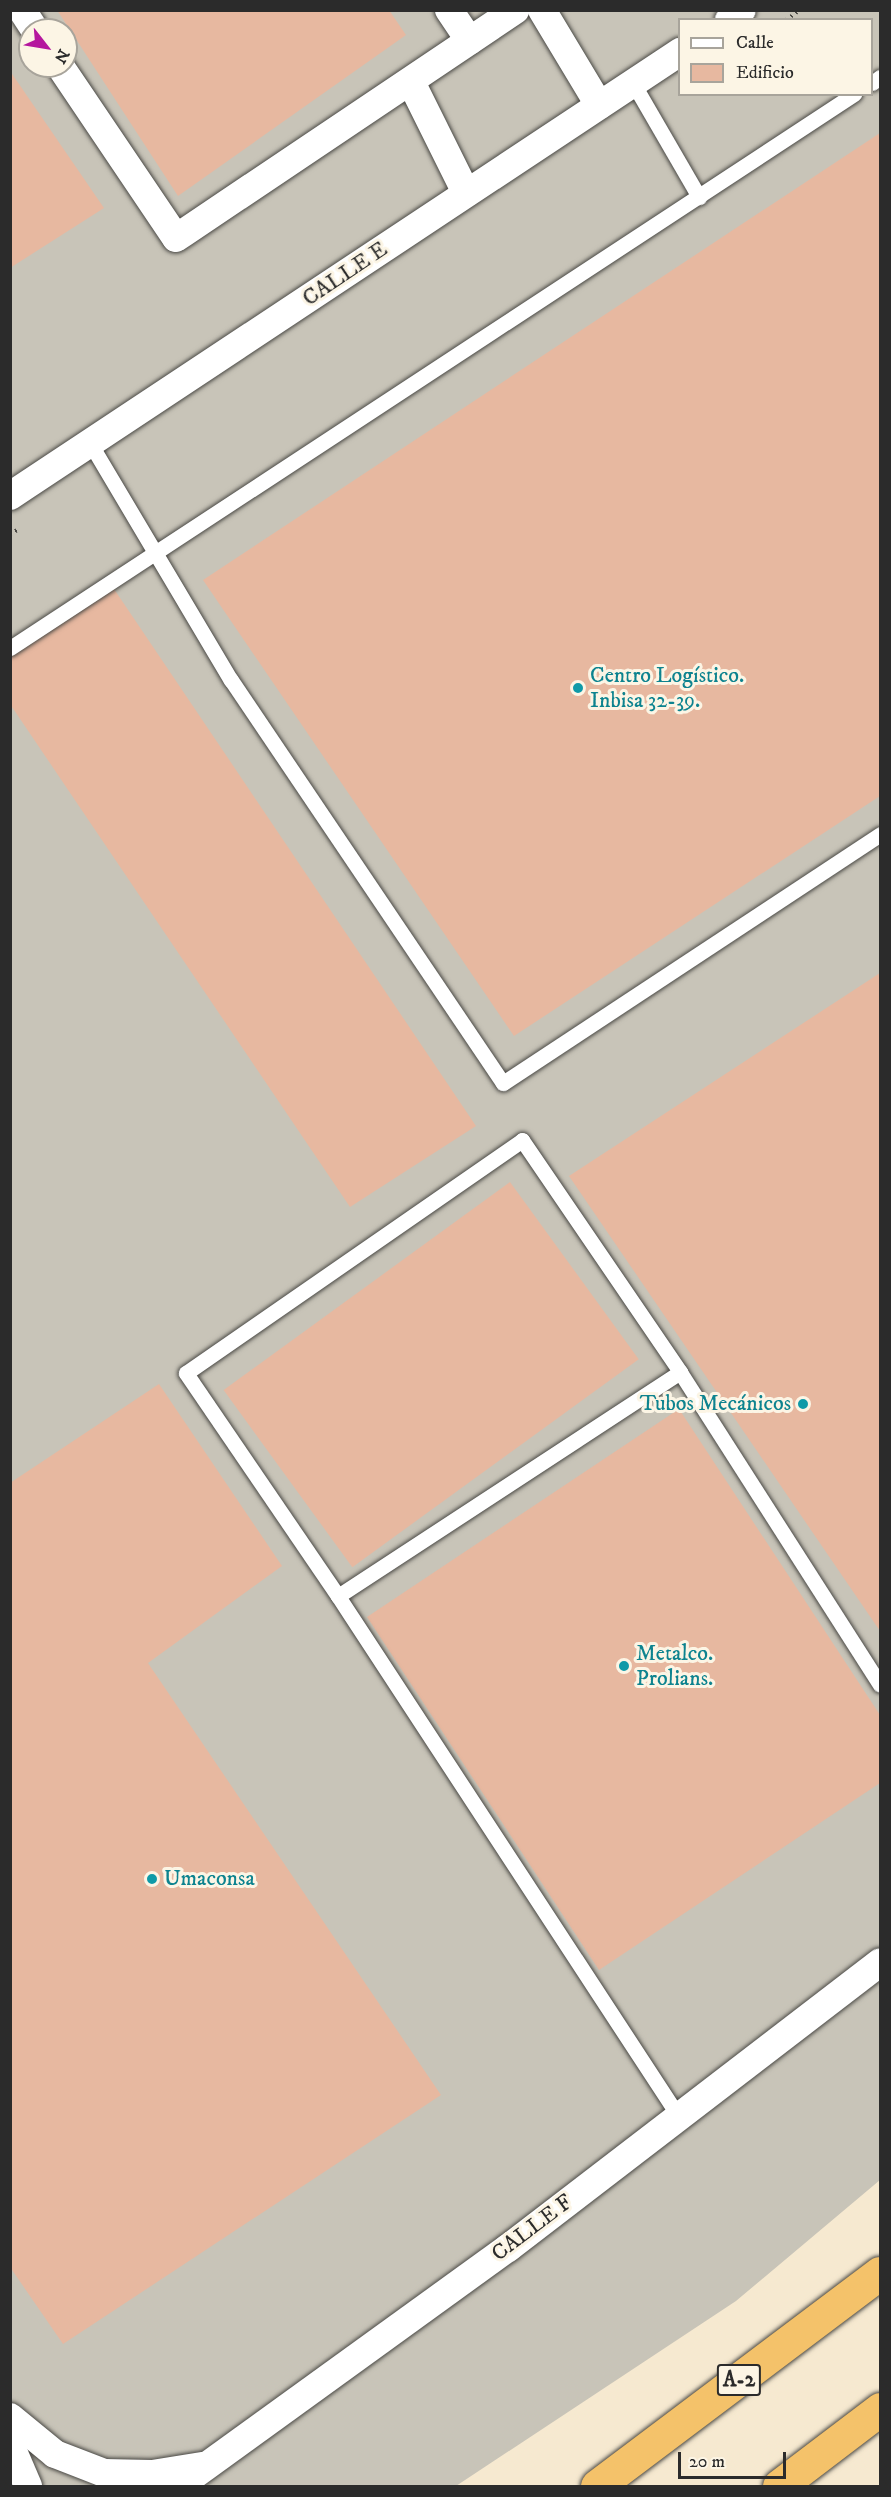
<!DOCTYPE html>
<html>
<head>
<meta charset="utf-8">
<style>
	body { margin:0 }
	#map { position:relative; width:891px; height:2497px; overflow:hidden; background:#f6e9d0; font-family:"IM FELL DW Pica",serif }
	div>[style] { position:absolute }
	.industrial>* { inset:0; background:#c8c4b8 }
	.building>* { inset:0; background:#e7b8a0; transform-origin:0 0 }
	.path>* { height:4px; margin-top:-2px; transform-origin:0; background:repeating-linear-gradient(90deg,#494844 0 1.5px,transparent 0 6px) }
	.roads { filter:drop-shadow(0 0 2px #494844) drop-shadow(0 0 2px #494844) }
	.lane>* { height:15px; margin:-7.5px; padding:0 7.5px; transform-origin:7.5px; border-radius:7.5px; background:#fff }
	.street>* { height:28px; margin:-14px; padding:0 14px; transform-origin:14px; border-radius:14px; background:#fff }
	.highway>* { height:33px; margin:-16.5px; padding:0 16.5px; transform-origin:16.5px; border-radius:16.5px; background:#f4c26a }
	.dots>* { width:16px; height:16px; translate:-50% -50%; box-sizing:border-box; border:3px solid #fcf5e5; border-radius:50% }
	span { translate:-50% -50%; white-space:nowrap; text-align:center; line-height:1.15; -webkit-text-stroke:6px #fcf5e5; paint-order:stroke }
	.shield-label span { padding:2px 4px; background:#fcf5e5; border:2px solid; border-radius:4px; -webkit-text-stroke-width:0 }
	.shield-label { font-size:21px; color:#2b2b2b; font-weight:700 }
	.street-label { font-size:22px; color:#2b2b2b }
	.culture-label { font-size:22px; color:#0d838f }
	.left { translate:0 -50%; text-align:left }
	.right { translate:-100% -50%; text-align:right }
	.frame { position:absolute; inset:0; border:12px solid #2b2b2b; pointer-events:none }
	.legend { position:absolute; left:678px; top:18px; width:195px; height:78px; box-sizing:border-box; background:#fcf5e5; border:2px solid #a8a49b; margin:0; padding:8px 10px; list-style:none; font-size:18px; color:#2b2b2b }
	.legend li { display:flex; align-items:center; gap:12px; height:30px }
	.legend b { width:30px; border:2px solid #a8a49b }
	.north { position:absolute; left:18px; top:18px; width:60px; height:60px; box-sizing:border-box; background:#fcf5e5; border:2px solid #a8a49b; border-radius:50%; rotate:121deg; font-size:16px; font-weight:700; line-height:24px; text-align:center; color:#2b2b2b }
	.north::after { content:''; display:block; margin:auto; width:21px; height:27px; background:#b5179e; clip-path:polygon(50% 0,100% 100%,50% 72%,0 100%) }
	.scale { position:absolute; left:678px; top:2452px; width:108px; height:27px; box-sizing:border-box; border:3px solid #2b2b2b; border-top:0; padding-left:8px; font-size:18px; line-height:21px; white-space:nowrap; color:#2b2b2b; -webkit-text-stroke:4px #fcf5e5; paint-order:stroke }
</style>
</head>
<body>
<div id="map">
	<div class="industrial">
		<i style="clip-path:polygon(evenodd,11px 11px,880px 11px,880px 2180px,736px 2301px,456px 2486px,11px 2486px,11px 11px,680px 20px,872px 20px,872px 94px,680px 94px,680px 20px,11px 11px,30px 30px,66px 30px,66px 66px,30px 66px,30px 30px)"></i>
	</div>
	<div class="building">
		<i style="clip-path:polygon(57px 10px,389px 10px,406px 35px,178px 196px)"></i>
		<i style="clip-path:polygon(10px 71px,104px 208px,10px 268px)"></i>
		<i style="clip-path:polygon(880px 133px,880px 796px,514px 1036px,203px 580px)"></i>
		<i style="clip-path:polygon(114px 589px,476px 1126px,350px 1207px,10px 704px,10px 655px)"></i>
		<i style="clip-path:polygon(880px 973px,880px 1631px,569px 1176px)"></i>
		<i style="left:510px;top:1182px;width:219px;height:354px;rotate:54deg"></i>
		<i style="clip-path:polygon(159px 1384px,282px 1566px,148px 1663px,441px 2095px,63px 2344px,10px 2267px,10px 1483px)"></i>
		<i style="clip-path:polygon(679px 1409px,880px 1715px,880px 1783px,599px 1970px,367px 1617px)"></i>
	</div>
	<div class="path">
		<i style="left:786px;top:20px;width:17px;rotate:-36deg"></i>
		<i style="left:10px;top:534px;width:10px;rotate:-29deg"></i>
	</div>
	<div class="roads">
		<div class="lane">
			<i style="left:633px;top:83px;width:132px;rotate:59.9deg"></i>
			<i style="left:872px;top:83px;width:10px;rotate:-37deg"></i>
			<i style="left:90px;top:443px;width:276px;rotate:59.3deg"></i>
			<i style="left:231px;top:680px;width:486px;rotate:56deg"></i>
			<i style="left:503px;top:1083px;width:452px;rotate:-33.4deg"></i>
			<i style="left:10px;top:648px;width:1010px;rotate:-33.28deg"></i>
			<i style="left:338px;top:1596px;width:409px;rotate:-33.2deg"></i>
			<i style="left:679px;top:2117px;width:623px;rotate:-123.21deg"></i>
			<i style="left:338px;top:1596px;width:270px;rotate:-124.3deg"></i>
			<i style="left:186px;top:1373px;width:409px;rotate:-34.7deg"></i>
			<i style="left:522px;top:1140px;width:281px;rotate:55.7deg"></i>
			<i style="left:680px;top:1372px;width:371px;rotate:57.4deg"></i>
		</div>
		<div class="street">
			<i style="left:22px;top:10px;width:24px;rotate:57deg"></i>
			<i style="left:449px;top:10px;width:37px;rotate:56deg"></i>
			<i style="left:542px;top:10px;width:111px;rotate:59deg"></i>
			<i style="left:729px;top:20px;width:16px;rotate:-38deg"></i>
			<i style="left:60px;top:66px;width:207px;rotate:56deg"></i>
			<i style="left:176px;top:238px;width:409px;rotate:-33.9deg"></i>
			<i style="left:411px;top:82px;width:124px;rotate:63.6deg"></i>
			<i style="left:10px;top:496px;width:804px;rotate:-33.53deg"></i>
			<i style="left:10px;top:2417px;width:58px;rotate:39.4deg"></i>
			<i style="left:55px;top:2454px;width:53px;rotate:21.2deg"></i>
			<i style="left:104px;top:2473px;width:48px;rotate:1.2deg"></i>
			<i style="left:152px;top:2474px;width:52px;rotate:-8.9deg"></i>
			<i style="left:10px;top:2444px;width:46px;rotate:66.8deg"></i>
			<i style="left:179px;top:2486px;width:406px;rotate:-35.9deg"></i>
			<i style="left:508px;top:2248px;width:469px;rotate:-37.5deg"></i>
		</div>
		<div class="highway">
			<i style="left:597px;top:2486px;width:354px;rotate:-37deg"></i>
			<i style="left:779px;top:2486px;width:127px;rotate:-37.3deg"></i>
		</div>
	</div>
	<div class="dots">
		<i style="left:578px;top:688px;background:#0f9aa8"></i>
		<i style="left:803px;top:1404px;background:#0f9aa8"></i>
		<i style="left:624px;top:1666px;background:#0f9aa8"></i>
		<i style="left:152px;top:1879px;background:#0f9aa8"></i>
	</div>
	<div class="shield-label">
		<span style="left:739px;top:2380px">A-2</span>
	</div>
	<div class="street-label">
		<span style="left:345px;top:274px;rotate:-34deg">CALLE E</span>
		<span style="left:532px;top:2228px;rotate:-37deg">CALLE F</span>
	</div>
	<div class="culture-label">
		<span class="left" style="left:590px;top:688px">Centro Logístico.<br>Inbisa 32-39.</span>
		<span class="right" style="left:791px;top:1404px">Tubos Mecánicos</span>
		<span class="left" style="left:636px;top:1666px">Metalco.<br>Prolians.</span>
		<span class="left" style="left:164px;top:1879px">Umaconsa</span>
	</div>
	<div class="frame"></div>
	<ul class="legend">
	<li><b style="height:8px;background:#fff"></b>Calle</li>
	<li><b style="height:16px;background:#e7b8a0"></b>Edificio</li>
	</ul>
	<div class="north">N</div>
	<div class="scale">20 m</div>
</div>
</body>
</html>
